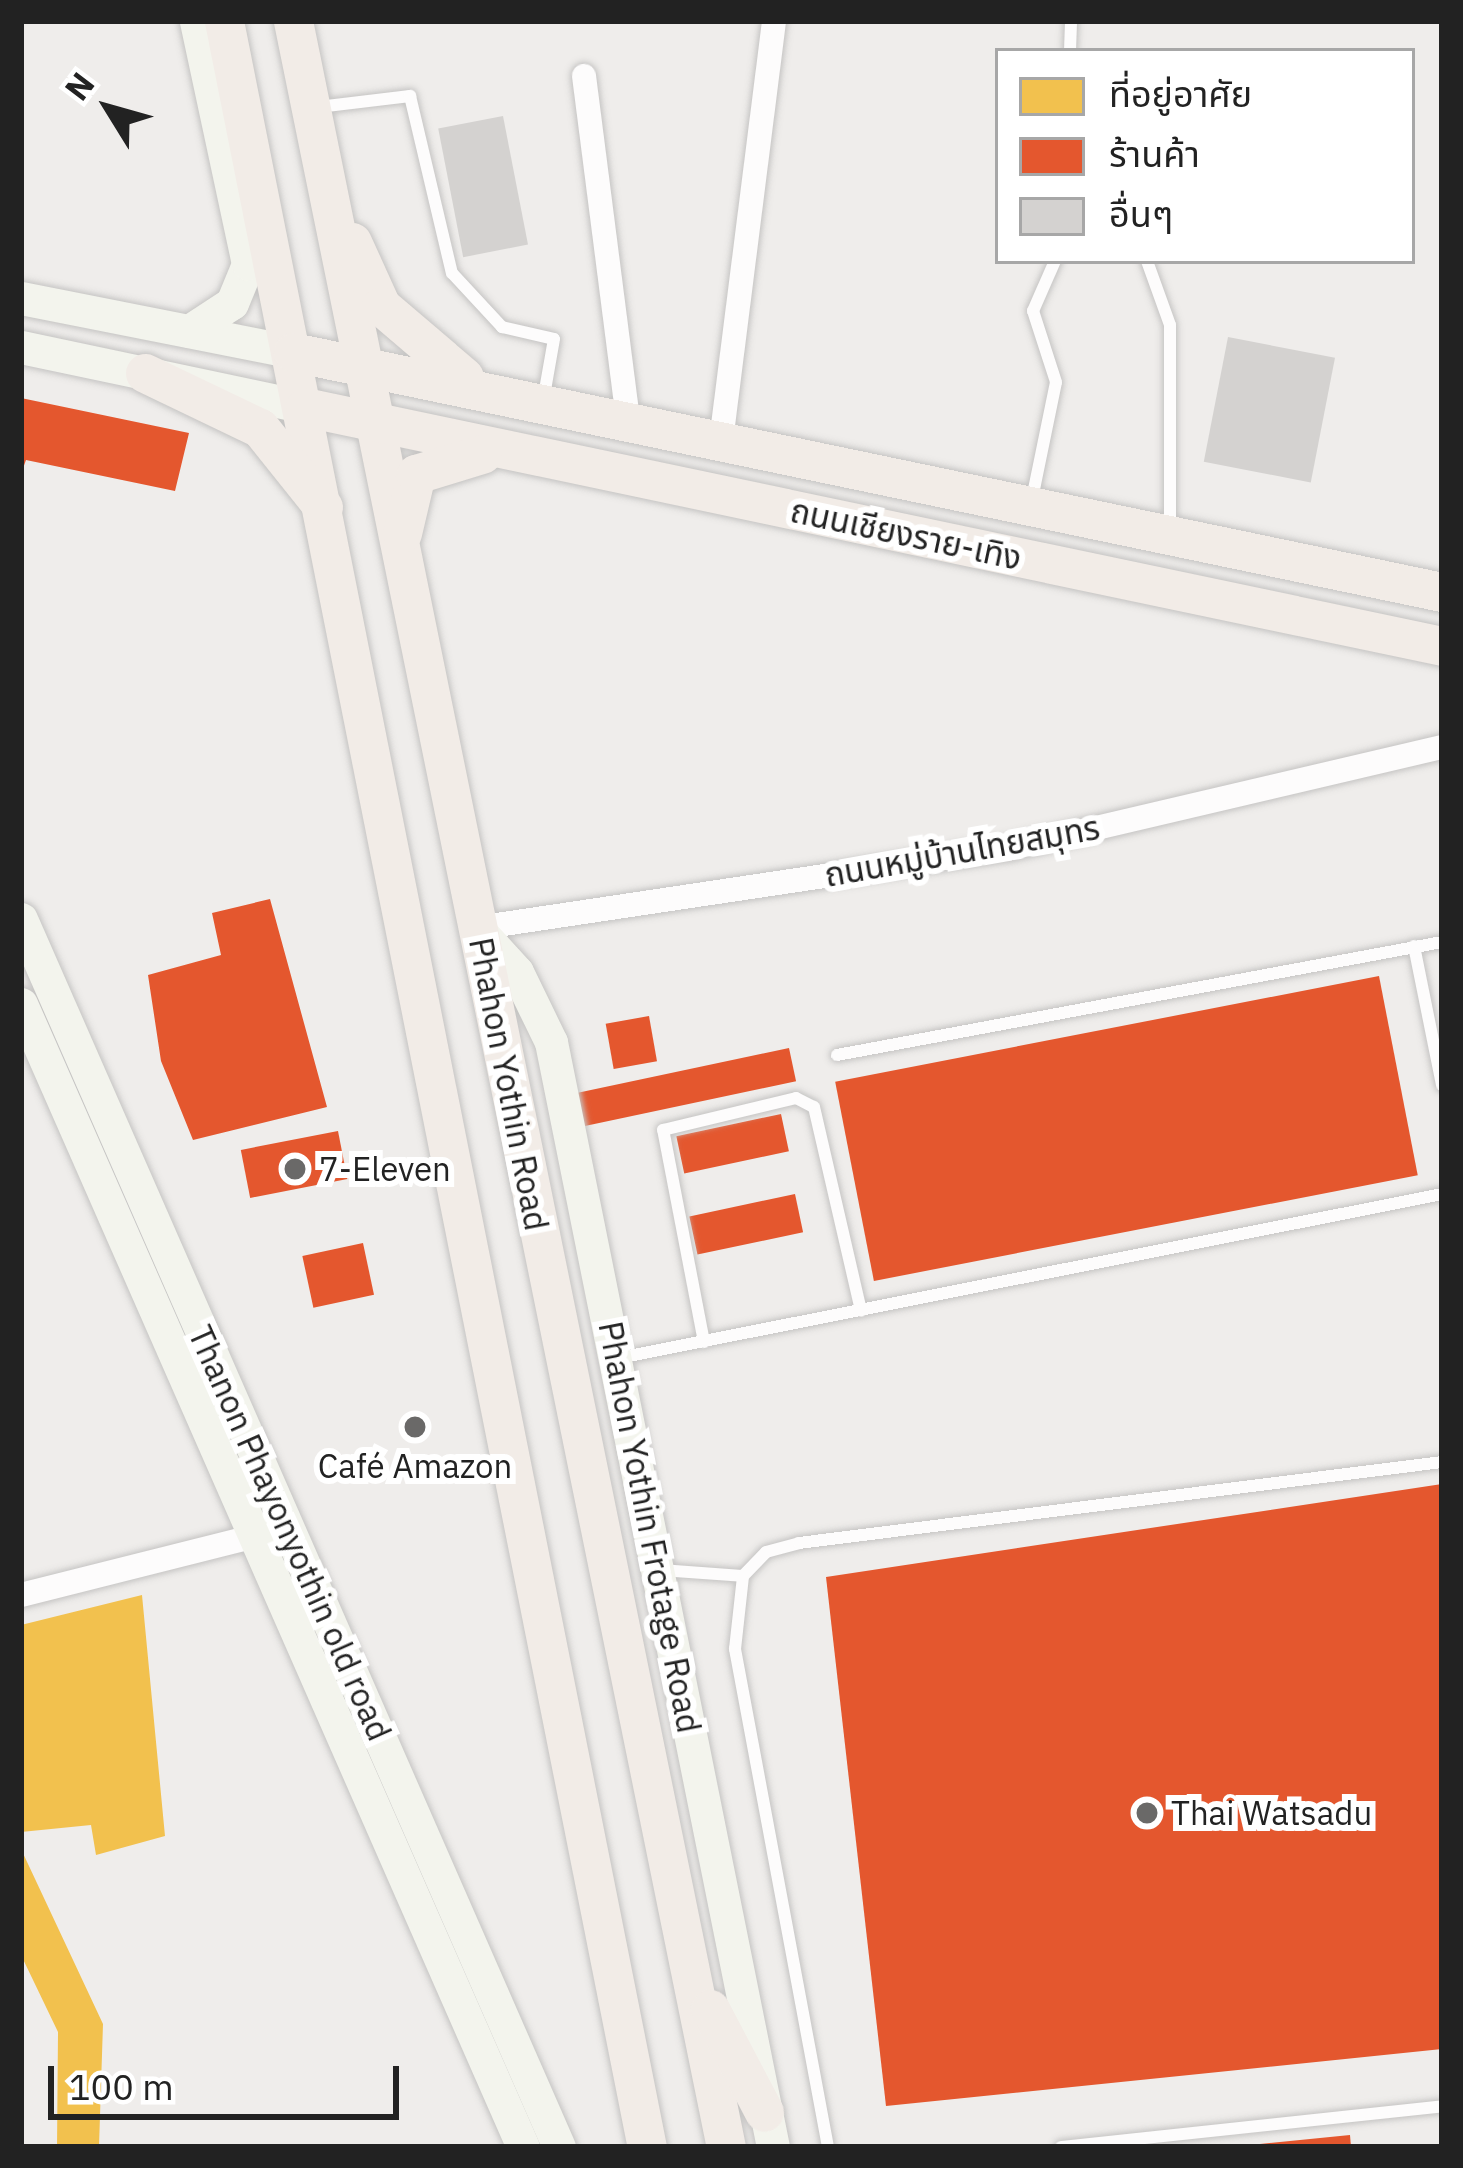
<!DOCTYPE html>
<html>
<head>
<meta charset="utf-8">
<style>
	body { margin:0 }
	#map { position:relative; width:1463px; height:2168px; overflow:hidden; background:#efedeb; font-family:"IBM Plex Sans","Noto Sans Thai",sans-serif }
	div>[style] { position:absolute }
	.homes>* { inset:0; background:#f2c14e }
	.shops>* { inset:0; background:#e4572e; transform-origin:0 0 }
	.building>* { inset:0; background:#d4d2d0; transform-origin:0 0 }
	.roads { filter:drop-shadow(0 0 3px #c5c4c3) drop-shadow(0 0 3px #c5c4c3) }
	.service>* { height:12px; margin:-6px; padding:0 6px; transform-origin:6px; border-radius:6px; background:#fdfcfc }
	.minor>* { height:24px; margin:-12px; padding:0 12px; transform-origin:12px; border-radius:12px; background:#fdfcfc }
	.secondary>* { height:33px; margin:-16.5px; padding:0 16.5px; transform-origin:16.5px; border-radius:16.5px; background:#f3f4ed }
	.primary>* { height:39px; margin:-19.5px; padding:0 19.5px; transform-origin:19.5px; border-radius:19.5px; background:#f2ece7 }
	.dots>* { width:33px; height:33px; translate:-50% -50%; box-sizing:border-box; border:6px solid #fff; border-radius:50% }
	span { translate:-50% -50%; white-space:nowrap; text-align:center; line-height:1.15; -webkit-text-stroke:12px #fff; paint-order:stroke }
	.street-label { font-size:33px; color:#222 }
	.poi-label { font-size:33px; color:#222 }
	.left { translate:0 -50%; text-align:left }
	.frame { position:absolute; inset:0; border:24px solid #222; pointer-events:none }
	.legend { position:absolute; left:995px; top:48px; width:420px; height:216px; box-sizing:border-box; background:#fff; border:3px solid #a7a7a7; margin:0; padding:15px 21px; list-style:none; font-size:36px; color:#222 }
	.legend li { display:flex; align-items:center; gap:24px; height:60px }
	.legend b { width:60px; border:3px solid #a7a7a7 }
	.north { position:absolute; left:48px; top:48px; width:120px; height:120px; -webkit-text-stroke:9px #fff; paint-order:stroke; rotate:307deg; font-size:33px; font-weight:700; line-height:48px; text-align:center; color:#222 }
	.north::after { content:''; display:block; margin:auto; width:42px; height:54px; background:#222; clip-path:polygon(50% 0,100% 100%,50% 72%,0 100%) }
	.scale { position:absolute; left:48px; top:2066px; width:351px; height:54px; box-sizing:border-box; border:6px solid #222; border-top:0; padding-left:15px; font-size:36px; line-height:42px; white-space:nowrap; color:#222; -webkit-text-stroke:9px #fff; paint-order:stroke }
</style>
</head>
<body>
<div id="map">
	<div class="homes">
		<i style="clip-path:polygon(142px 1595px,165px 1836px,96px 1855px,91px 1825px,21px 1832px,21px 1625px)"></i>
		<i style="clip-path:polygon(21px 1849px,103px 2024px,99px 2147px,57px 2147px,58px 2032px,21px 1955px)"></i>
	</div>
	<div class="shops">
		<i style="clip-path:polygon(21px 398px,189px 433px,175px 491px,26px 460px,21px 474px)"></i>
		<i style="clip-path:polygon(270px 899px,327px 1107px,193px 1140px,161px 1061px,148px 975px,221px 955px,212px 913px)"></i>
		<i style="left:1379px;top:976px;width:203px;height:554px;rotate:79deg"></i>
		<i style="left:649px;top:1016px;width:46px;height:44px;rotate:80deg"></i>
		<i style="left:789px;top:1048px;width:34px;height:217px;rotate:78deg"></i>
		<i style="left:781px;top:1114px;width:38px;height:107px;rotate:78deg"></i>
		<i style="left:338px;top:1131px;width:49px;height:99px;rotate:79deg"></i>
		<i style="left:795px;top:1194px;width:39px;height:108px;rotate:78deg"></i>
		<i style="left:363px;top:1243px;width:53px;height:62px;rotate:78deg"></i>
		<i style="clip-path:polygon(1442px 1484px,1442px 2049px,886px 2106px,826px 1577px)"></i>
		<i style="clip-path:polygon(1350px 2135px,1351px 2147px,1261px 2147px,1260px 2144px)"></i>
	</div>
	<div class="building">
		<i style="left:503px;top:116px;width:131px;height:66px;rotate:79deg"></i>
		<i style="left:1228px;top:337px;width:109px;height:127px;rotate:11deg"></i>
	</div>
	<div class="roads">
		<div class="service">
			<i style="left:1070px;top:51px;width:30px;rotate:-88deg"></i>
			<i style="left:318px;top:107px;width:93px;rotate:-6.8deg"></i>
			<i style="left:410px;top:96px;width:182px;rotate:76.7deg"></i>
			<i style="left:452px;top:273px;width:74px;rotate:47.2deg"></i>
			<i style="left:502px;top:327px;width:53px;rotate:13deg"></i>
			<i style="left:554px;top:339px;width:58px;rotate:100deg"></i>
			<i style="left:1147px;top:261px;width:68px;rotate:70.2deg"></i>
			<i style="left:1170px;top:325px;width:206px;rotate:90deg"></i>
			<i style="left:1032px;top:499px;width:119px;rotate:-78.4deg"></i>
			<i style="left:1056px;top:382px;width:75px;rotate:-107.9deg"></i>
			<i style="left:1033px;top:311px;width:55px;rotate:-66.3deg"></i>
			<i style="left:1414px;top:946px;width:142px;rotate:78.6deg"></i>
			<i style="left:837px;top:1055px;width:615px;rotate:-10.58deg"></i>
			<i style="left:704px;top:1342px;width:216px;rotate:-100.9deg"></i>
			<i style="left:663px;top:1130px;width:137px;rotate:-13.5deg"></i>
			<i style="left:796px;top:1098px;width:20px;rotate:27deg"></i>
			<i style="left:814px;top:1107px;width:209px;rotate:77deg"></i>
			<i style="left:619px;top:1358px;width:839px;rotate:-11.27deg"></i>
			<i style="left:660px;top:1570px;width:83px;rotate:4.1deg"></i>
			<i style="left:828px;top:2147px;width:507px;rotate:-100.58deg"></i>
			<i style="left:735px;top:1649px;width:73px;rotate:-83.7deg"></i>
			<i style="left:743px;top:1576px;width:33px;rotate:-46deg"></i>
			<i style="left:766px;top:1552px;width:34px;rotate:-15deg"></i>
			<i style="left:799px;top:1543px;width:648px;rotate:-7.18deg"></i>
			<i style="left:1061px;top:2147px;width:383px;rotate:-6.1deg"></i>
		</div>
		<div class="minor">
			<i style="left:584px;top:76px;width:348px;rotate:82.7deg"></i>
			<i style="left:721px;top:441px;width:423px;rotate:-82.8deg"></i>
			<i style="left:477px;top:928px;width:540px;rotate:-8.52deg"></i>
			<i style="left:1011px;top:848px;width:443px;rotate:-13.2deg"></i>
			<i style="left:21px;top:1595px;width:255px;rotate:-14.1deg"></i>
		</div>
		<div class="secondary">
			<i style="left:21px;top:298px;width:277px;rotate:11.2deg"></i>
			<i style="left:189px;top:331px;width:51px;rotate:-33.1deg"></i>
			<i style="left:232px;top:303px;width:42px;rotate:-67.7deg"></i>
			<i style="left:248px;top:264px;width:249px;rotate:-102.1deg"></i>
			<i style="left:21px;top:347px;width:290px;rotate:11.9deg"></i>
			<i style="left:21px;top:919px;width:1341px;rotate:66.34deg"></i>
			<i style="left:477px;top:928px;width:59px;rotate:47.7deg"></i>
			<i style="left:517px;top:972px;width:78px;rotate:64.1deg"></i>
			<i style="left:551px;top:1042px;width:1127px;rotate:78.64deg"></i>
			<i style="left:21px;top:1004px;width:1248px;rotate:66.29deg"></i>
		</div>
		<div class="primary">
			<i style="left:224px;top:21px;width:2168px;rotate:78.75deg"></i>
			<i style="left:293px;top:21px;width:2170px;rotate:78.49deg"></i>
			<i style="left:352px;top:242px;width:70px;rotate:65.6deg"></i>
			<i style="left:381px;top:306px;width:109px;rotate:40.5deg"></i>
			<i style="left:293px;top:352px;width:1174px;rotate:11.8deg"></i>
			<i style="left:145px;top:373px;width:127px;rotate:25.6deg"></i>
			<i style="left:260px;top:428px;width:101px;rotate:51.4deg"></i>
			<i style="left:305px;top:407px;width:1162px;rotate:11.87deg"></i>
			<i style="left:402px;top:533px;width:61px;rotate:-76.7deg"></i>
			<i style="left:416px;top:474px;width:69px;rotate:-16.9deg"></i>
			<i style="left:710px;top:2009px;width:116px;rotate:62.3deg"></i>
		</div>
	</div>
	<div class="dots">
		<i style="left:295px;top:1169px;background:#6a6968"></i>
		<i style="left:415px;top:1427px;background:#6a6968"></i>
		<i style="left:1147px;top:1813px;background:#6a6968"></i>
	</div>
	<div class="street-label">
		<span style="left:906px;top:534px;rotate:12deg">ถนนเชียงราย-เทิง</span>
		<span style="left:962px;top:851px;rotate:-10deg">ถนนหมู่บ้านไทยสมุทร</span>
		<span style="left:509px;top:1084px;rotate:79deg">Phahon Yothin Road</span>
		<span style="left:650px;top:1527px;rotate:79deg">Phahon Yothin Frotage Road</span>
		<span style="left:290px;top:1533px;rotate:66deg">Thanon Phayonyothin old road</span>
	</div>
	<div class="poi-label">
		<span class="left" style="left:319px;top:1169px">7-Eleven</span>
		<span style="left:415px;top:1466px">Café Amazon</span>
		<span class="left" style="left:1171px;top:1813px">Thai Watsadu</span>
	</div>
	<div class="frame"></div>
	<ul class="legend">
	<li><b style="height:33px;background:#f2c14e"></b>ที่อยู่อาศัย</li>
	<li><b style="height:33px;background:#e4572e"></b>ร้านค้า</li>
	<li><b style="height:33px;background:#d4d2d0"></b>อื่นๆ</li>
	</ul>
	<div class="north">N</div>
	<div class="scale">100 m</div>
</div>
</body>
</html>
